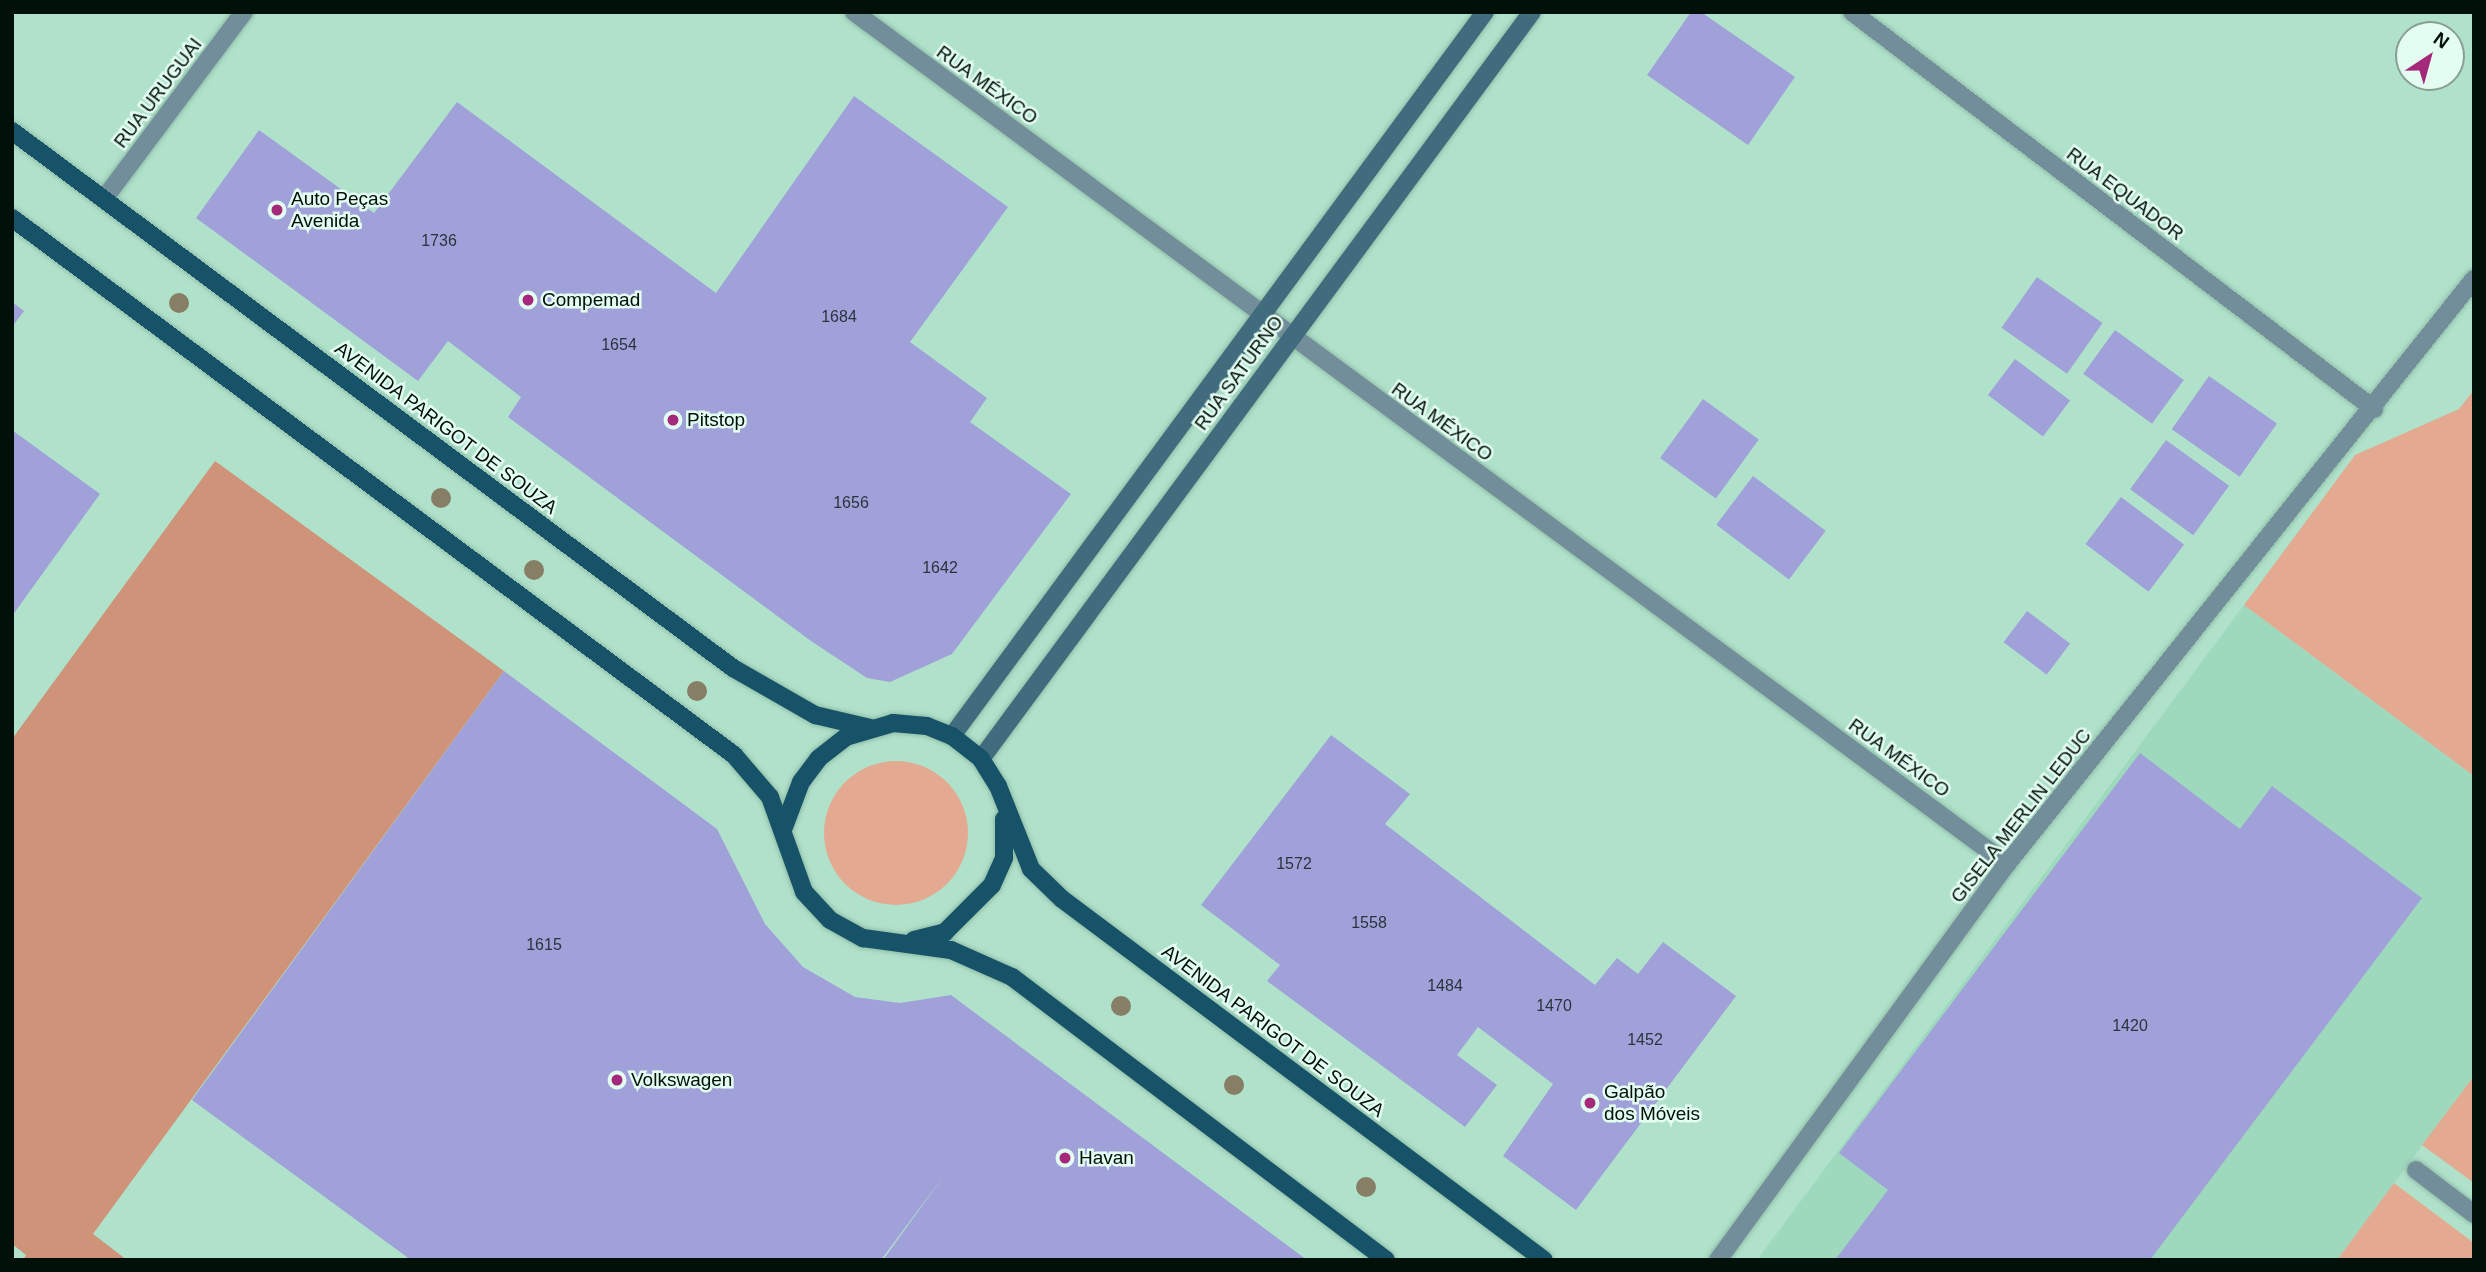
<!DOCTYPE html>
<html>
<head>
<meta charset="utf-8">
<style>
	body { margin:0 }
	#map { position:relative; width:2486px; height:1272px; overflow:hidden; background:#b0e2cb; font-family:Arial,sans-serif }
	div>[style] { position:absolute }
	.built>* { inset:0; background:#9ed8bd }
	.green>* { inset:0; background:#e3aa91 }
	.round { border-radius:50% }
	.forest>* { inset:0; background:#ce9379 }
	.building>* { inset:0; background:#a1a1d9; transform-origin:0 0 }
	.roads { filter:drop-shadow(0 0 2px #90bca8) drop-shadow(0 0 2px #90bca8) }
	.street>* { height:18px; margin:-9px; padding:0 9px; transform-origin:9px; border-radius:9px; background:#728e9a }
	.secondary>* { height:18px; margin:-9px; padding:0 9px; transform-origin:9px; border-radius:9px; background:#416c7d }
	.primary>* { height:18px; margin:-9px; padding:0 9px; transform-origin:9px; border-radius:9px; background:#175368 }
	.trees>* { width:20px; height:20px; margin:-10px; border-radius:50%; background:#867e65 }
	.dots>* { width:19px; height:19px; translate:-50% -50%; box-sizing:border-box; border:4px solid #e4fdf1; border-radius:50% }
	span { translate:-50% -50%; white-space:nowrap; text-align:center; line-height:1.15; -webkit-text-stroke:5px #e4fdf1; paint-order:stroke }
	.number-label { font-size:16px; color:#29343d }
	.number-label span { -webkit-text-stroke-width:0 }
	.street-label { font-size:19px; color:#011009 }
	.poi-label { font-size:19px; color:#011009 }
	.left { translate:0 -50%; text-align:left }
	.frame { position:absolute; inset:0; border:14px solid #011009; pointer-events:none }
	.north { position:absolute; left:2395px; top:21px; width:70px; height:70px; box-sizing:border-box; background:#e4fdf1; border:2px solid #899e94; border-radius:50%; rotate:36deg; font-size:19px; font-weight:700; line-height:28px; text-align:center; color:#011009 }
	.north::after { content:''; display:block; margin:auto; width:24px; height:32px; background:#a5297b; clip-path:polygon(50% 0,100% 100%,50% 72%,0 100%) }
</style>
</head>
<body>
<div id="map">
	<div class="built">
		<i style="clip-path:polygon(2244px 605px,2474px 776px,2474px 1076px,2337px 1260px,1757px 1260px)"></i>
	</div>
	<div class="green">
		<i style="clip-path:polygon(2474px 390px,2474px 776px,2244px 605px,2355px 455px,2459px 409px)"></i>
		<i class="round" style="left:824px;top:761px;width:144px;height:144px"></i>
		<i style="clip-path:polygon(2474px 1076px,2474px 1183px,2422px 1145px)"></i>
		<i style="clip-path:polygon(2394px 1183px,2474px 1243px,2474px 1260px,2337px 1260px)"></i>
	</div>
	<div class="forest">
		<i style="clip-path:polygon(215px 461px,504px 671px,93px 1234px,127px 1260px,23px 1260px,26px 1255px,12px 1244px,12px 739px)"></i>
	</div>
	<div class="building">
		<i style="clip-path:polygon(1691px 12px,1701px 12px,1795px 77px,1748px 145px,1647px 75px)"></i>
		<i style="clip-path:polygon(854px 96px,1008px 207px,910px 342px,987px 398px,970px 422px,1071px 494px,952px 654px,890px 682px,867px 678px,811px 641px,508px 417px,521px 397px,448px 341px,418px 381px,196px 218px,259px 130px,374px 213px,457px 102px,716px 293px)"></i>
		<i style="left:2037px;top:277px;width:80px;height:62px;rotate:35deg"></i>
		<i style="clip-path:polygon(12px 302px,24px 311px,12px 327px)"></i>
		<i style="left:2115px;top:330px;width:85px;height:54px;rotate:36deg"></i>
		<i style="left:2015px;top:359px;width:69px;height:45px;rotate:37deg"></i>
		<i style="left:2209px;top:376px;width:83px;height:65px;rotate:35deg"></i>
		<i style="left:1703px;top:399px;width:69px;height:73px;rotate:36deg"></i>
		<i style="clip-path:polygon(12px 430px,100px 494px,12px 616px)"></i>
		<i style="left:2166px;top:440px;width:78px;height:61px;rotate:36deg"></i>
		<i style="left:1753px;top:476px;width:91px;height:61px;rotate:37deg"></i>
		<i style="left:2121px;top:497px;width:79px;height:59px;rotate:37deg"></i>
		<i style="left:2027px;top:611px;width:54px;height:39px;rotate:37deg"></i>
		<i style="clip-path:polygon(504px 671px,717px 829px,765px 924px,803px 967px,855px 997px,900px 1003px,951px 995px,1307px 1260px,883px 1260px,945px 1174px,881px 1260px,411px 1260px,192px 1100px)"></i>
		<i style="clip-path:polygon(1331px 735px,1410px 794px,1385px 824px,1595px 985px,1617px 958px,1638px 974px,1663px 942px,1736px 996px,1576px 1210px,1503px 1156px,1553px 1084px,1478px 1027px,1457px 1055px,1497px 1085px,1465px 1127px,1267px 981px,1280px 965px,1201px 905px)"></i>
		<i style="clip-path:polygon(2140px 753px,2240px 829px,2272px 786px,2422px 898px,2150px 1260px,1835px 1260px,1888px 1190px,1839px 1153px)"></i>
	</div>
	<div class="roads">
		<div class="street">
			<i style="left:854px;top:12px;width:1434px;rotate:36.46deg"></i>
			<i style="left:1852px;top:12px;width:656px;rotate:37.25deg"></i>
			<i style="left:104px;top:199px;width:234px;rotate:-53.2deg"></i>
			<i style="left:2416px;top:1170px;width:73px;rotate:37.2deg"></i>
			<i style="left:1718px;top:1260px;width:490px;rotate:-53.9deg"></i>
			<i style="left:2007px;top:864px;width:749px;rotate:-51.4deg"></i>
		</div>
		<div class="secondary">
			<i style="left:952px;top:736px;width:899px;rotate:-53.64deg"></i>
			<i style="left:981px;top:759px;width:928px;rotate:-53.59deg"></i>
		</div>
		<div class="primary">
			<i style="left:12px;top:131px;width:899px;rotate:36.68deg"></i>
			<i style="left:733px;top:668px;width:95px;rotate:29.8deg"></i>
			<i style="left:815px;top:715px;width:57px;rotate:13.3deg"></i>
			<i style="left:12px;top:218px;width:900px;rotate:36.64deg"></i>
			<i style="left:734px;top:755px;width:55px;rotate:49.4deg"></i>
			<i style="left:770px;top:797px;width:101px;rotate:70.3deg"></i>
			<i style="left:804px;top:892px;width:38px;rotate:47deg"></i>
			<i style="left:830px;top:920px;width:38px;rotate:29deg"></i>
			<i style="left:863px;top:938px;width:89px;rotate:7.8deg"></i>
			<i style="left:951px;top:950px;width:67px;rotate:23.9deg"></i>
			<i style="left:1012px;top:977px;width:469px;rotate:37.1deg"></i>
			<i style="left:784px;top:827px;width:48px;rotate:-69.3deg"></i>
			<i style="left:801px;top:782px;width:30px;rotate:-53deg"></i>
			<i style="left:819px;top:758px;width:34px;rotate:-38deg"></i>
			<i style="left:846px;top:737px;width:49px;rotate:-16.6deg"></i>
			<i style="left:893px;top:723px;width:34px;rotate:5deg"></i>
			<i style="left:927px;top:726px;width:27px;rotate:22deg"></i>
			<i style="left:952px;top:736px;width:37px;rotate:38deg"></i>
			<i style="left:981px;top:759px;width:32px;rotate:58deg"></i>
			<i style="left:998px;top:786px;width:89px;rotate:68.3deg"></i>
			<i style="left:1031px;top:869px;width:43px;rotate:44.1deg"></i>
			<i style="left:1062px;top:899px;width:602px;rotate:36.83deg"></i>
			<i style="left:914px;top:940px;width:32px;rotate:-14deg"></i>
			<i style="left:945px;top:932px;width:66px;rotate:-45deg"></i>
			<i style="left:992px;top:885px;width:30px;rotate:-66deg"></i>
			<i style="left:1004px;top:858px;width:39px;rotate:-90deg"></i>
		</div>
	</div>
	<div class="trees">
		<i style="left:179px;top:303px"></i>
		<i style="left:441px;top:498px"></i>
		<i style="left:534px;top:570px"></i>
		<i style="left:697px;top:691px"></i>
		<i style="left:1121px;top:1006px"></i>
		<i style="left:1234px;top:1085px"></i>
		<i style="left:1366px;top:1187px"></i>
	</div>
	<div class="dots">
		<i style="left:277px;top:210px;background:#a5297b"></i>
		<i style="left:528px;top:300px;background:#a5297b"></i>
		<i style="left:673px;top:420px;background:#a5297b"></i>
		<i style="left:617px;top:1080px;background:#a5297b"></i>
		<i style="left:1590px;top:1103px;background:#a5297b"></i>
		<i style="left:1065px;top:1158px;background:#a5297b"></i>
	</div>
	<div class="number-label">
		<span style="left:439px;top:241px">1736</span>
		<span style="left:839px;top:317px">1684</span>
		<span style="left:619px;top:345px">1654</span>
		<span style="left:851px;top:503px">1656</span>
		<span style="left:940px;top:568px">1642</span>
		<span style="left:1294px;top:864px">1572</span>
		<span style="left:1369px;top:923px">1558</span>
		<span style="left:544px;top:945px">1615</span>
		<span style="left:1445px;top:986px">1484</span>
		<span style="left:1554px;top:1006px">1470</span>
		<span style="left:2130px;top:1026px">1420</span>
		<span style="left:1645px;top:1040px">1452</span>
	</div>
	<div class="street-label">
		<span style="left:987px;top:85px;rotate:36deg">RUA MÉXICO</span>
		<span style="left:158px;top:93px;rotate:-53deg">RUA URUGUAI</span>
		<span style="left:2125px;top:194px;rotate:37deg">RUA EQUADOR</span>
		<span style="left:1239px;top:373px;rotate:-54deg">RUA SATURNO</span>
		<span style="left:1442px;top:422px;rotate:36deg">RUA MÉXICO</span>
		<span style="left:446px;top:428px;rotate:37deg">AVENIDA PARIGOT DE SOUZA</span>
		<span style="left:1899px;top:758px;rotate:36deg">RUA MÉXICO</span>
		<span style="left:2021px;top:816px;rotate:-52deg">GISELA MERLIN LEDUC</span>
		<span style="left:1273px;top:1031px;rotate:37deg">AVENIDA PARIGOT DE SOUZA</span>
	</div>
	<div class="poi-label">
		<span class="left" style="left:291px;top:210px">Auto Peças<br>Avenida</span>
		<span class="left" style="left:542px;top:300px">Compemad</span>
		<span class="left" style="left:687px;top:420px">Pitstop</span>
		<span class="left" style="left:631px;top:1080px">Volkswagen</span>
		<span class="left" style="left:1604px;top:1103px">Galpão<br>dos Móveis</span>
		<span class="left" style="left:1079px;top:1158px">Havan</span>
	</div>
	<div class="frame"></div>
	<div class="north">N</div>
</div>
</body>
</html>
